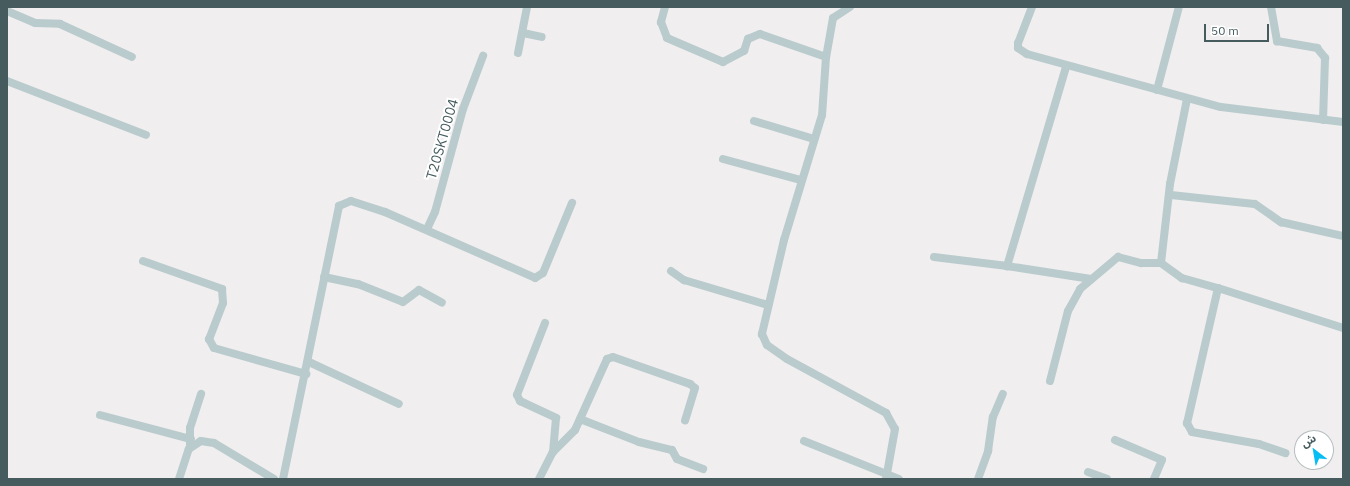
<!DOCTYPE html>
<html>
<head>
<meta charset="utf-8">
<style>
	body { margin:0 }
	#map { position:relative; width:1350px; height:486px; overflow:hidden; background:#f1eeef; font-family:"IBM Plex Sans","Noto Sans Arabic",sans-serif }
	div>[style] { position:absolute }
	.street>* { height:8px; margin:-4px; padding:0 4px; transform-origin:4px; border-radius:4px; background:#b9cbcd }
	span { translate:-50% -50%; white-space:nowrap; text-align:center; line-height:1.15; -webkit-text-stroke:4px #fff; paint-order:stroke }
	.street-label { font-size:14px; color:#455b5e }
	.frame { position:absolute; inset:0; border:8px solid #455b5e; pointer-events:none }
	.north { position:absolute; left:1294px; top:430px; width:40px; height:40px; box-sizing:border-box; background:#fff; border:1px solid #b5bdbf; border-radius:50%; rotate:329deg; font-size:11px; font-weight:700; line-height:16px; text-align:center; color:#455b5e }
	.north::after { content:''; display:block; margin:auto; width:14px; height:18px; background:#06bef3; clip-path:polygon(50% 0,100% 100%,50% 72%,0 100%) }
	.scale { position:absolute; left:1204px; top:24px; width:65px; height:18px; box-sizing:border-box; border:2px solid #455b5e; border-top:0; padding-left:5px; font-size:12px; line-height:14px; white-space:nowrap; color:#455b5e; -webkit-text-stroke:3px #fff; paint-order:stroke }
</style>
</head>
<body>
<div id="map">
	<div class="street">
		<i style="left:665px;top:7px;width:16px;rotate:105deg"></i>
		<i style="left:661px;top:22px;width:17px;rotate:69deg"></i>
		<i style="left:667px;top:38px;width:61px;rotate:23.2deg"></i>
		<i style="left:723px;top:62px;width:24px;rotate:-28deg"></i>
		<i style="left:744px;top:51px;width:13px;rotate:-72deg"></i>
		<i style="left:748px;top:39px;width:13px;rotate:-23deg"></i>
		<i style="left:760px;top:34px;width:70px;rotate:19.2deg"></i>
		<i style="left:850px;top:7px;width:20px;rotate:147deg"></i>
		<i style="left:833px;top:18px;width:40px;rotate:100deg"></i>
		<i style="left:826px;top:57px;width:58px;rotate:93.9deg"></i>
		<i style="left:822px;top:115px;width:131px;rotate:106.9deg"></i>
		<i style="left:784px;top:240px;width:97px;rotate:103.2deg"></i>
		<i style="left:762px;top:334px;width:12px;rotate:66deg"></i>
		<i style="left:767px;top:345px;width:24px;rotate:35deg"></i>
		<i style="left:787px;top:359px;width:113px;rotate:28.6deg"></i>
		<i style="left:886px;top:413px;width:18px;rotate:61deg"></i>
		<i style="left:895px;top:429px;width:51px;rotate:100.2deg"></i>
		<i style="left:1032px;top:7px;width:39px;rotate:111deg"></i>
		<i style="left:1018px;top:43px;width:5px;rotate:90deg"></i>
		<i style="left:1018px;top:48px;width:11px;rotate:34deg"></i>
		<i style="left:1027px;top:54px;width:201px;rotate:15.3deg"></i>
		<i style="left:1221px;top:107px;width:123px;rotate:7deg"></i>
		<i style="left:1271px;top:7px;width:35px;rotate:80deg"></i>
		<i style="left:1277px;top:41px;width:41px;rotate:9.9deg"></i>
		<i style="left:1317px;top:48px;width:13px;rotate:51deg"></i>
		<i style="left:1325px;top:58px;width:62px;rotate:91.8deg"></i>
		<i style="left:7px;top:11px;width:30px;rotate:23deg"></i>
		<i style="left:35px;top:23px;width:25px;rotate:2deg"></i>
		<i style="left:60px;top:24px;width:79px;rotate:24.6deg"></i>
		<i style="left:523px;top:33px;width:19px;rotate:12deg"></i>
		<i style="left:518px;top:53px;width:47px;rotate:-78.9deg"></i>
		<i style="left:1066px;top:67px;width:208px;rotate:106.5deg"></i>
		<i style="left:1007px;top:266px;width:85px;rotate:8.8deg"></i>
		<i style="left:7px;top:81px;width:149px;rotate:21.2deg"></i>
		<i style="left:1157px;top:90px;width:86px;rotate:-75.2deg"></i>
		<i style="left:754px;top:121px;width:63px;rotate:16.7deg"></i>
		<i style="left:723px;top:159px;width:81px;rotate:15.1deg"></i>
		<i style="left:1171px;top:195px;width:84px;rotate:6.1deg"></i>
		<i style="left:1255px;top:204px;width:32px;rotate:35deg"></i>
		<i style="left:1281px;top:222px;width:64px;rotate:12.7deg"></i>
		<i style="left:427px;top:229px;width:19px;rotate:-65deg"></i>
		<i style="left:435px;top:212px;width:107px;rotate:-74.8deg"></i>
		<i style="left:463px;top:109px;width:57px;rotate:-69.3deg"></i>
		<i style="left:934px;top:257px;width:74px;rotate:7deg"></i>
		<i style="left:143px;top:261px;width:84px;rotate:19.5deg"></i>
		<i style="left:222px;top:289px;width:14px;rotate:86deg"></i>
		<i style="left:223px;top:303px;width:39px;rotate:111deg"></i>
		<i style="left:209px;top:339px;width:10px;rotate:61deg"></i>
		<i style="left:214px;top:348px;width:96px;rotate:15.8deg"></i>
		<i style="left:1161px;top:263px;width:26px;rotate:36deg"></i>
		<i style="left:1182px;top:278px;width:37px;rotate:16deg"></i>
		<i style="left:1218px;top:288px;width:139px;rotate:102.9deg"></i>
		<i style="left:1187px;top:423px;width:10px;rotate:61deg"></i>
		<i style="left:1192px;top:432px;width:68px;rotate:10.2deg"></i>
		<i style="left:1259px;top:444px;width:28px;rotate:19deg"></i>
		<i style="left:671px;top:271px;width:16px;rotate:35deg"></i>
		<i style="left:684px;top:280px;width:88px;rotate:16.6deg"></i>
		<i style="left:324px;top:277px;width:35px;rotate:12deg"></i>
		<i style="left:358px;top:284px;width:48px;rotate:21.8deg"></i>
		<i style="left:403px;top:302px;width:20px;rotate:-37deg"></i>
		<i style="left:419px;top:290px;width:26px;rotate:29deg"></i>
		<i style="left:1218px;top:288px;width:131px;rotate:17.7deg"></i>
		<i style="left:545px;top:323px;width:77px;rotate:111.3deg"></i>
		<i style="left:517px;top:395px;width:7px;rotate:63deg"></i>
		<i style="left:520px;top:401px;width:40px;rotate:25deg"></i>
		<i style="left:556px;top:418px;width:34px;rotate:95deg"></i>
		<i style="left:309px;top:362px;width:99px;rotate:25deg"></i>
		<i style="left:1050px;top:381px;width:72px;rotate:-75.6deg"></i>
		<i style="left:1068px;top:311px;width:25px;rotate:-61deg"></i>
		<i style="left:1080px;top:289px;width:50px;rotate:-40.1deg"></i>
		<i style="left:1118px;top:257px;width:24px;rotate:15deg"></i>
		<i style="left:1141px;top:263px;width:20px"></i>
		<i style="left:1161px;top:263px;width:80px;rotate:-83.5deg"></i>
		<i style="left:1170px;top:184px;width:87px;rotate:-78.7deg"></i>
		<i style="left:100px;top:415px;width:94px;rotate:14.8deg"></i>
		<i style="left:580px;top:419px;width:63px;rotate:21.3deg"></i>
		<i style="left:639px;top:442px;width:34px;rotate:14deg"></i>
		<i style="left:672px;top:450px;width:10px;rotate:61deg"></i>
		<i style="left:677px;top:459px;width:28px;rotate:21deg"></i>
		<i style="left:1115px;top:440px;width:51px;rotate:23.1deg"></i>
		<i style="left:1162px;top:460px;width:21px;rotate:113deg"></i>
		<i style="left:804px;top:441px;width:102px;rotate:21.8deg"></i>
		<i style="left:190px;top:444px;width:16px;rotate:-90deg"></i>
		<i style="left:190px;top:428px;width:36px;rotate:-72deg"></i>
		<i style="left:1088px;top:472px;width:20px;rotate:20deg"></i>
		<i style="left:179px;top:479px;width:32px;rotate:-72deg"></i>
		<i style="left:189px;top:449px;width:14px;rotate:-34deg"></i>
		<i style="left:201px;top:441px;width:13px;rotate:9deg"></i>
		<i style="left:214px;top:443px;width:70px;rotate:31deg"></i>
		<i style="left:283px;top:479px;width:279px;rotate:-78.4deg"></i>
		<i style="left:339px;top:206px;width:13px;rotate:-23deg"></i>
		<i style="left:351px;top:201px;width:36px;rotate:18deg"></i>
		<i style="left:385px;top:212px;width:164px;rotate:23.7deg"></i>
		<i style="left:535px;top:278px;width:9px;rotate:-32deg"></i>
		<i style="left:543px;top:273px;width:76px;rotate:-67.5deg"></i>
		<i style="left:539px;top:479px;width:30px;rotate:-63deg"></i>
		<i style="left:553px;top:452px;width:31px;rotate:-45deg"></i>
		<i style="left:575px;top:430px;width:78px;rotate:-65.7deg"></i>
		<i style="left:607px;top:359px;width:6px;rotate:-18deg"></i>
		<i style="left:613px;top:357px;width:82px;rotate:19.3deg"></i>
		<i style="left:690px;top:384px;width:6px;rotate:39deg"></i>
		<i style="left:695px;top:388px;width:34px;rotate:107deg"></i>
		<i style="left:978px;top:479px;width:30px;rotate:-70deg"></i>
		<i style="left:988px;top:451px;width:34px;rotate:-82deg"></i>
		<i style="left:993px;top:417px;width:25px;rotate:-67deg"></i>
	</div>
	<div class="street-label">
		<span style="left:442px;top:139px;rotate:-74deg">T20SKT0004</span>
	</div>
	<div class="frame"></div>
	<div class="north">ش</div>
	<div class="scale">50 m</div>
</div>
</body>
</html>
